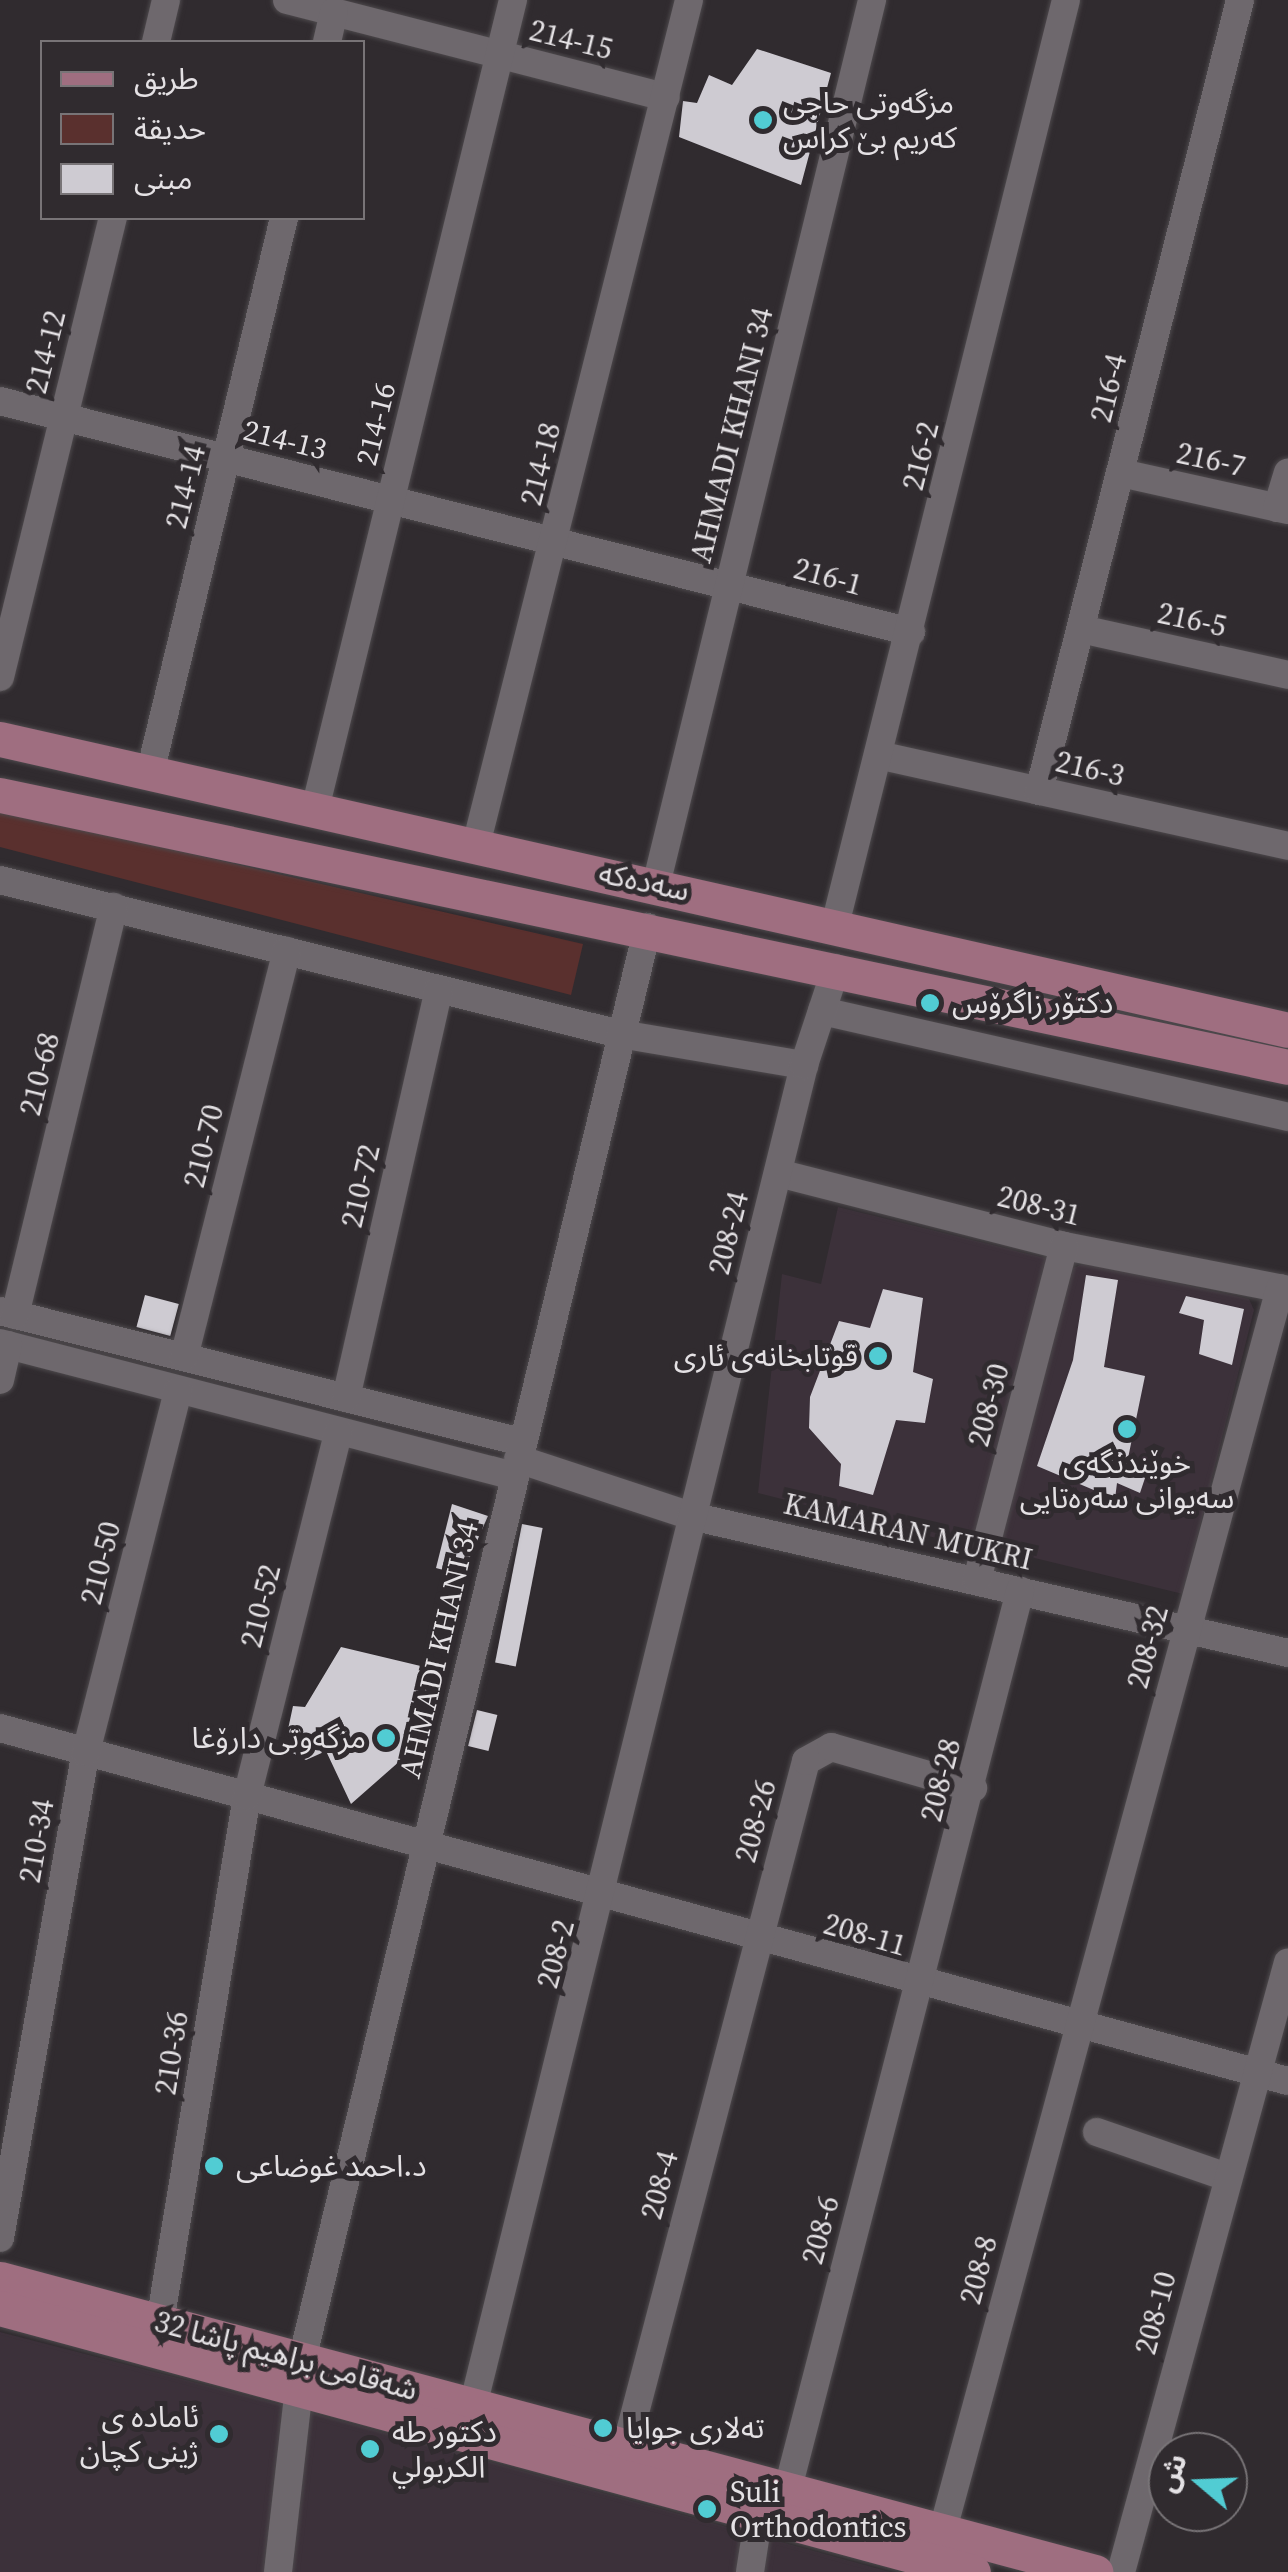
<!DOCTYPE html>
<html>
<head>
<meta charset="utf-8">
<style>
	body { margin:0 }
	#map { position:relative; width:1288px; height:2572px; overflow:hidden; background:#302b2f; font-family:"Source Serif 4","Noto Sans Arabic",serif }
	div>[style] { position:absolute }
	.built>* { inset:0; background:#3c313a }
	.green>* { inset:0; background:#5a302e }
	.building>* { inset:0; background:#cecbd2; transform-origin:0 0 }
	.roads { filter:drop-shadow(0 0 2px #4d494c) drop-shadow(0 0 2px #4d494c) }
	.minor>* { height:28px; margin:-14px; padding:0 14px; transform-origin:14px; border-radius:14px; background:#6e686d }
	.major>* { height:35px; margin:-17.5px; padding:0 17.5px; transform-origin:17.5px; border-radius:17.5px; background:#9f6e80 }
	.dots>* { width:28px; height:28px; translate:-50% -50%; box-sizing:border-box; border:5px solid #302b2f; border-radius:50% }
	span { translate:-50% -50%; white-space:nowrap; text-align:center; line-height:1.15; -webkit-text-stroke:10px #302b2f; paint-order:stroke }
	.street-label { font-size:30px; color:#e4e1e4 }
	.poi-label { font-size:30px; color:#e4e1e4 }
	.left { translate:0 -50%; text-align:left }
	.right { translate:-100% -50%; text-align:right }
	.legend { position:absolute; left:40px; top:40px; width:325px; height:180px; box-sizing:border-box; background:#302b2f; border:2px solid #787477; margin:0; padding:12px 18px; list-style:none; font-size:30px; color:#e4e1e4 }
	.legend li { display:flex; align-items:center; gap:20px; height:50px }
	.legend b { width:50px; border:2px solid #787477 }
	.north { position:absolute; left:1148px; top:2432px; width:100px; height:100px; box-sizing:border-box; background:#302b2f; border:2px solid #787477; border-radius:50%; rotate:289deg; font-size:28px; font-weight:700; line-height:40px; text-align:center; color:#e4e1e4 }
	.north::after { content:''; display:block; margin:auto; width:35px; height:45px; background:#51ccd3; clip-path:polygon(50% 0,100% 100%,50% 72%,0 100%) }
</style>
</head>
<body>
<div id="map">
	<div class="built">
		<i style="clip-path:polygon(838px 1207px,1053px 1260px,972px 1547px,758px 1493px,782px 1274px,821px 1284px)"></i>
		<i style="clip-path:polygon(1085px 1263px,1249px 1299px,1254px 1310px,1183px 1594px,998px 1549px,1073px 1268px)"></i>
		<i style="clip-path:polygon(0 2332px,294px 2408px,890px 2572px,0 2572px)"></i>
	</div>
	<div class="green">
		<i style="clip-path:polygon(0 810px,583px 944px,571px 995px,0 847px)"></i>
	</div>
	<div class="building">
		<i style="clip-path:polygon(757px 49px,831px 73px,801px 185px,679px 137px,683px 101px,697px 103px,709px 75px,732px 85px)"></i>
		<i style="clip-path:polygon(1086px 1275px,1118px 1280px,1104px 1367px,1145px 1376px,1127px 1463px,1148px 1469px,1140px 1493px,1117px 1483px,1115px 1499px,1037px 1466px,1073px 1360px)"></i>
		<i style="clip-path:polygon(883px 1289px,923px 1298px,913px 1372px,933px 1379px,925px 1423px,896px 1420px,873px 1495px,839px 1486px,841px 1464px,809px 1428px,810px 1397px,839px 1321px,870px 1328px)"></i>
		<i style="left:145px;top:1295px;width:35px;height:33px;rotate:15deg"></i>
		<i style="clip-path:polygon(1186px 1296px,1244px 1309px,1232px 1365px,1199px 1354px,1204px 1320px,1179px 1313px)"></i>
		<i style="clip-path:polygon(452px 1504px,488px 1516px,462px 1575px,436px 1568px)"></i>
		<i style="left:522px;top:1524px;width:21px;height:141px;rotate:11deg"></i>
		<i style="clip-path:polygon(341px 1647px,429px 1668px,431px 1684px,426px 1702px,413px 1707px,402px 1747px,409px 1753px,351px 1804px,326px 1751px,306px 1760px,289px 1751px,295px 1738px,287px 1734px,293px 1706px,305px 1707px)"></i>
		<i style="left:477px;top:1710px;width:21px;height:37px;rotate:14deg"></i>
	</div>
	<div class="roads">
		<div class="minor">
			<i style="left:287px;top:0;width:391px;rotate:14.4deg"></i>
			<i style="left:156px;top:42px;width:43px;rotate:-76.6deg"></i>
			<i style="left:327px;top:42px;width:31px;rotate:-77deg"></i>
			<i style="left:0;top:401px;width:940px;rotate:14.23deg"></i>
			<i style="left:1121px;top:473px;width:171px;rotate:12.5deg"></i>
			<i style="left:1277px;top:508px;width:37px;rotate:-73deg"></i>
			<i style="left:1081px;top:629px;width:212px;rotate:12.5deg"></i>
			<i style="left:0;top:677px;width:473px;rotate:-76.2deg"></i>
			<i style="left:878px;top:755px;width:420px;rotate:12.5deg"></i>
			<i style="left:150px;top:773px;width:571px;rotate:-76.43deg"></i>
			<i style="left:1039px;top:791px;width:816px;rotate:-75.74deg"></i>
			<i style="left:315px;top:809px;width:833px;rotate:-76.25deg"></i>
			<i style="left:476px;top:845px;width:871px;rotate:-75.85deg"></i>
			<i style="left:0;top:880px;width:639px;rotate:13.95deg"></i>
			<i style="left:620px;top:1034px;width:187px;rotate:9.6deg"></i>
			<i style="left:656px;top:885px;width:911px;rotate:-76.28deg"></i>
			<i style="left:835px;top:925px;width:953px;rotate:-75.98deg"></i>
			<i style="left:822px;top:1011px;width:478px;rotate:12.8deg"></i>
			<i style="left:778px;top:1173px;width:295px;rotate:14.3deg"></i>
			<i style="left:1064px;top:1246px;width:228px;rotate:11.1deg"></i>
			<i style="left:0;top:1311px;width:537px;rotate:14.11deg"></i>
			<i style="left:15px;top:1315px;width:420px;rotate:-76.4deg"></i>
			<i style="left:0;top:1343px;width:531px;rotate:14.51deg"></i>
			<i style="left:184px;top:1357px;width:419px;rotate:-75.8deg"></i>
			<i style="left:0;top:1380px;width:36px;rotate:-77deg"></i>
			<i style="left:346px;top:1398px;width:419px;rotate:-77.2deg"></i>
			<i style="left:518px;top:1459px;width:182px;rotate:18.2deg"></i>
			<i style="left:691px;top:1516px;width:613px;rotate:12.92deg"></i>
			<i style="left:977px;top:1580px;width:345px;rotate:-75.4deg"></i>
			<i style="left:0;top:1728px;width:1335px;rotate:15.33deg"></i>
			<i style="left:1097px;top:2132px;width:138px;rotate:19.1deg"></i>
			<i style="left:0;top:2238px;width:494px;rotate:-80deg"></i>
			<i style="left:86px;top:1752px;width:373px;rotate:-75.7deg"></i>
			<i style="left:160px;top:2322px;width:533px;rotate:-80.61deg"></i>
			<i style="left:247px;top:1796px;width:376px;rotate:-75.9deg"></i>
			<i style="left:473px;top:2406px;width:1381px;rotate:-76.13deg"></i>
			<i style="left:804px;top:1065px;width:102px;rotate:-71.7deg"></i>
			<i style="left:626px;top:2447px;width:709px;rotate:-75.3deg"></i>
			<i style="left:806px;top:1761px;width:29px;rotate:-29deg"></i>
			<i style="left:831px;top:1747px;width:148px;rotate:16.1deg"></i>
			<i style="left:787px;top:2492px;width:931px;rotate:-75.5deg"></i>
			<i style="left:942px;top:2533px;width:1290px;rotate:-74.81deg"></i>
			<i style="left:278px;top:2572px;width:213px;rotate:-83.5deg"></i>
			<i style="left:302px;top:2360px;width:1474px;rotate:-76.43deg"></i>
			<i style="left:750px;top:2572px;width:59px;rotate:-81.2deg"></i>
			<i style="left:1121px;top:2572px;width:632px;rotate:-74.69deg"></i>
		</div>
		<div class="major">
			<i style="left:0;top:739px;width:1320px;rotate:12.73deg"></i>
			<i style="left:0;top:795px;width:1316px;rotate:11.92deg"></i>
			<i style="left:0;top:2279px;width:1134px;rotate:14.98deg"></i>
			<i style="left:0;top:2308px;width:1008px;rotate:15.18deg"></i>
		</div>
	</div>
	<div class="dots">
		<i style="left:763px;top:120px;background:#51ccd3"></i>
		<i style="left:930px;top:1003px;background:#51ccd3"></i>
		<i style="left:878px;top:1356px;background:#51ccd3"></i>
		<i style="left:1127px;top:1429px;background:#51ccd3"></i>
		<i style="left:386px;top:1738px;background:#51ccd3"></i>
		<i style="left:214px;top:2166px;background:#51ccd3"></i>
		<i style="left:603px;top:2428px;background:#51ccd3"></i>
		<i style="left:219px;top:2434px;background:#51ccd3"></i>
		<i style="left:370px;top:2449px;background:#51ccd3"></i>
		<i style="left:707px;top:2509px;background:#51ccd3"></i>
	</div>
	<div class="street-label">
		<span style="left:571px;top:40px;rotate:14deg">214-15</span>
		<span style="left:46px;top:352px;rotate:-76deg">214-12</span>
		<span style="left:1109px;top:388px;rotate:-76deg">216-4</span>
		<span style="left:376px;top:424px;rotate:-76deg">214-16</span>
		<span style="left:732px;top:435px;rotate:-76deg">AHMADI KHANI 34</span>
		<span style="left:285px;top:440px;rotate:14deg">214-13</span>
		<span style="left:921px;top:456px;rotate:-76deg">216-2</span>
		<span style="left:1211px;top:460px;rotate:12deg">216-7</span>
		<span style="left:541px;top:464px;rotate:-76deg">214-18</span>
		<span style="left:186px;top:487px;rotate:-76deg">214-14</span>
		<span style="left:828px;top:577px;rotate:15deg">216-1</span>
		<span style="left:1192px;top:620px;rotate:12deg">216-5</span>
		<span style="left:1090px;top:769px;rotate:13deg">216-3</span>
		<span style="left:644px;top:882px;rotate:12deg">سەدەکە</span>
		<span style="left:40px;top:1074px;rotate:-76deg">210-68</span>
		<span style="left:204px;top:1146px;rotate:-76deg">210-70</span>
		<span style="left:361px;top:1186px;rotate:-77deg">210-72</span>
		<span style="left:1039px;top:1206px;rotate:14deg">208-31</span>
		<span style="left:729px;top:1233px;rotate:-76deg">208-24</span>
		<span style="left:989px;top:1405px;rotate:-75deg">208-30</span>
		<span style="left:908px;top:1532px;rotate:13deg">KAMARAN MUKRI</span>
		<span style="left:101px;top:1563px;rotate:-76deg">210-50</span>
		<span style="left:261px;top:1606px;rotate:-76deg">210-52</span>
		<span style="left:1148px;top:1647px;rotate:-75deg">208-32</span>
		<span style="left:439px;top:1650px;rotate:-77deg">AHMADI KHANI 34</span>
		<span style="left:941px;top:1780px;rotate:-76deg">208-28</span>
		<span style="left:756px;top:1821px;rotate:-75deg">208-26</span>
		<span style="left:37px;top:1841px;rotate:-80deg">210-34</span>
		<span style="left:865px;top:1935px;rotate:16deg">208-11</span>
		<span style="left:556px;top:1954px;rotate:-75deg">208-2</span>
		<span style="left:172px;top:2053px;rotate:-81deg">210-36</span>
		<span style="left:660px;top:2185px;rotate:-75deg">208-4</span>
		<span style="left:821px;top:2230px;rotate:-75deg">208-6</span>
		<span style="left:979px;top:2270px;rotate:-75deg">208-8</span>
		<span style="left:1156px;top:2313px;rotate:-75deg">208-10</span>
		<span style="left:286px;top:2356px;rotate:15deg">شەقامی براهیم پاشا 32</span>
	</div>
	<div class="poi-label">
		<span class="left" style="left:783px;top:120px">مزگەوتی حاجی<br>کەریم بێ کراس</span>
		<span class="left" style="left:952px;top:1003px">دکتۆر زاگرۆس</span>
		<span class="right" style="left:858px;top:1356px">قوتابخانەی ئاری</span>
		<span style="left:1127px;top:1480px">خوێندنگەی<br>سەیوانی سەرەتایی</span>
		<span class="right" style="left:366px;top:1738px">مزگەوتی دارۆغا</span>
		<span class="left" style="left:236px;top:2166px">د.احمد غوضاعی</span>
		<span class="right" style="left:199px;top:2434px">ئاماده ى<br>ژينى كچان</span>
		<span class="left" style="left:626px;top:2428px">تەلاری جوایا</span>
		<span class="left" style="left:392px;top:2449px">دكتور طه<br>الكربولي</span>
		<span class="left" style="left:730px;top:2509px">Suli<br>Orthodontics</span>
	</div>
	<ul class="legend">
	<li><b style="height:12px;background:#9f6e80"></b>طريق</li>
	<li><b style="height:28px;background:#5a302e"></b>حديقة</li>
	<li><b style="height:28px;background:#cecbd2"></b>مبنى</li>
	</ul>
	<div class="north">ش</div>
</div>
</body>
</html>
